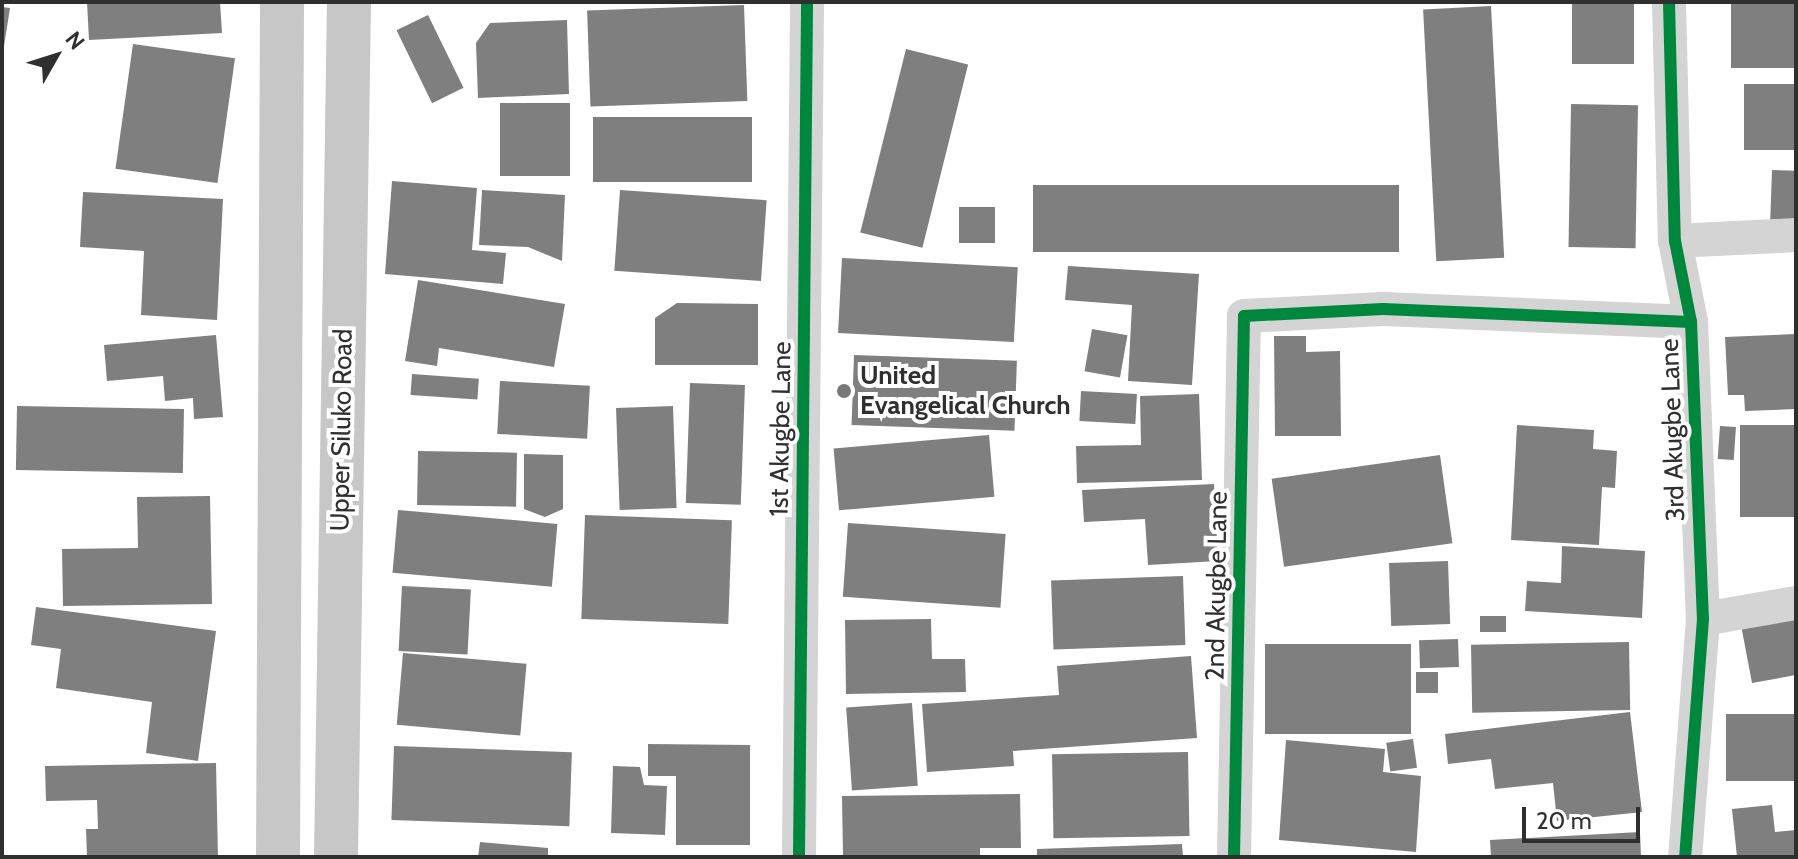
<!DOCTYPE html>
<html>
<head>
<meta charset="utf-8">
<style>
	body { margin:0 }
	#map { position:relative; width:1798px; height:859px; overflow:hidden; background:#fff; font-family:Cabin,sans-serif }
	div>[style] { position:absolute }
	.building>* { inset:0; background:#7f7f7f; transform-origin:0 0 }
	.minor>* { height:34px; margin:-17px; padding:0 17px; transform-origin:17px; border-radius:17px; background:#d4d4d4 }
	.primary>* { height:44px; margin:-22px; padding:0 22px; transform-origin:22px; border-radius:22px; background:#c7c7c7 }
	.cycleway>* { height:12px; margin:-6px; padding:0 6px; transform-origin:6px; border-radius:6px; background:#00873e }
	.dots>* { width:22px; height:22px; translate:-50% -50%; box-sizing:border-box; border:4px solid #fff; border-radius:50% }
	span { translate:-50% -50%; white-space:nowrap; text-align:center; line-height:1.15; -webkit-text-stroke:8px #fff; paint-order:stroke }
	.poi-label { font-size:26px; color:#2f2f2f; font-weight:700 }
	.left { translate:0 -50%; text-align:left }
	.street-label { font-size:26px; color:#2f2f2f }
	.frame { position:absolute; inset:0; border:4px solid #2f2f2f; pointer-events:none }
	.north { position:absolute; left:16px; top:16px; width:80px; height:80px; -webkit-text-stroke:6px #fff; paint-order:stroke; rotate:51deg; font-size:22px; font-weight:700; line-height:32px; text-align:center; color:#2f2f2f }
	.north::after { content:''; display:block; margin:auto; width:28px; height:36px; background:#2f2f2f; clip-path:polygon(50% 0,100% 100%,50% 72%,0 100%) }
	.scale { position:absolute; left:1522px; top:807px; width:118px; height:36px; box-sizing:border-box; border:4px solid #2f2f2f; border-top:0; padding-left:10px; font-size:24px; line-height:28px; white-space:nowrap; color:#2f2f2f; -webkit-text-stroke:6px #fff; paint-order:stroke }
</style>
</head>
<body>
<div id="map">
	<div class="building">
		<i style="clip-path:polygon(87px 2px,220px 2px,222px 33px,89px 40px)"></i>
		<i style="left:1572px;top:2px;width:62px;height:62px"></i>
		<i style="left:1731px;top:2px;width:65px;height:66px"></i>
		<i style="left:744px;top:5px;width:96px;height:157px;rotate:88deg"></i>
		<i style="left:1491px;top:6px;width:252px;height:68px;rotate:87deg"></i>
		<i style="clip-path:polygon(2px 7px,10px 8px,4px 46px,2px 46px)"></i>
		<i style="left:428px;top:15px;width:81px;height:35px;rotate:64deg"></i>
		<i style="clip-path:polygon(567px 20px,569px 94px,478px 98px,476px 43px,490px 23px)"></i>
		<i style="left:133px;top:44px;width:103px;height:126px;rotate:8deg"></i>
		<i style="left:906px;top:49px;width:64px;height:189px;rotate:14deg"></i>
		<i style="left:1796px;top:84px;width:66px;height:52px;rotate:90deg"></i>
		<i style="left:500px;top:103px;width:70px;height:73px"></i>
		<i style="left:1571px;top:104px;width:67px;height:143px;rotate:1deg"></i>
		<i style="left:593px;top:117px;width:159px;height:65px"></i>
		<i style="left:1772px;top:170px;width:24px;height:52px;rotate:2deg"></i>
		<i style="clip-path:polygon(392px 181px,477px 188px,472px 250px,506px 253px,503px 284px,385px 274px)"></i>
		<i style="left:1033px;top:185px;width:366px;height:67px"></i>
		<i style="clip-path:polygon(482px 190px,565px 195px,562px 261px,528px 247px,479px 245px)"></i>
		<i style="left:620px;top:190px;width:147px;height:81px;rotate:4deg"></i>
		<i style="clip-path:polygon(83px 192px,223px 199px,217px 320px,141px 315px,144px 251px,80px 247px)"></i>
		<i style="left:959px;top:207px;width:36px;height:36px"></i>
		<i style="left:842px;top:258px;width:176px;height:75px;rotate:3deg"></i>
		<i style="clip-path:polygon(1068px 266px,1199px 274px,1192px 385px,1128px 381px,1132px 305px,1065px 300px)"></i>
		<i style="clip-path:polygon(418px 280px,565px 304px,554px 367px,439px 348px,437px 366px,405px 361px)"></i>
		<i style="clip-path:polygon(677px 303px,758px 304px,758px 365px,655px 365px,655px 318px)"></i>
		<i style="left:1092px;top:329px;width:36px;height:43px;rotate:10deg"></i>
		<i style="clip-path:polygon(1796px 334px,1796px 409px,1745px 411px,1744px 395px,1728px 395px,1725px 337px)"></i>
		<i style="clip-path:polygon(216px 335px,223px 417px,194px 419px,193px 398px,165px 401px,163px 376px,107px 381px,104px 345px)"></i>
		<i style="clip-path:polygon(1274px 336px,1306px 336px,1306px 352px,1340px 351px,1341px 436px,1275px 436px)"></i>
		<i style="left:854px;top:355px;width:163px;height:70px;rotate:2deg"></i>
		<i style="left:412px;top:374px;width:67px;height:21px;rotate:4deg"></i>
		<i style="left:500px;top:381px;width:90px;height:53px;rotate:3deg"></i>
		<i style="left:690px;top:383px;width:55px;height:120px;rotate:2deg"></i>
		<i style="left:1081px;top:391px;width:56px;height:30px;rotate:3deg"></i>
		<i style="clip-path:polygon(1199px 394px,1202px 480px,1077px 483px,1076px 446px,1141px 445px,1140px 396px)"></i>
		<i style="left:17px;top:406px;width:167px;height:64px;rotate:1deg"></i>
		<i style="left:673px;top:406px;width:102px;height:57px;rotate:88deg"></i>
		<i style="clip-path:polygon(1517px 425px,1594px 430px,1593px 449px,1617px 451px,1615px 488px,1602px 487px,1599px 545px,1511px 540px)"></i>
		<i style="left:1796px;top:425px;width:92px;height:56px;rotate:90deg"></i>
		<i style="left:1720px;top:426px;width:16px;height:33px;rotate:4deg"></i>
		<i style="left:989px;top:435px;width:62px;height:156px;rotate:85deg"></i>
		<i style="left:418px;top:451px;width:99px;height:54px;rotate:1deg"></i>
		<i style="clip-path:polygon(524px 454px,563px 455px,563px 509px,545px 517px,524px 509px)"></i>
		<i style="left:1440px;top:455px;width:89px;height:170px;rotate:82deg"></i>
		<i style="clip-path:polygon(1214px 484px,1218px 561px,1148px 565px,1145px 519px,1084px 522px,1082px 490px)"></i>
		<i style="clip-path:polygon(210px 496px,212px 604px,63px 606px,62px 549px,138px 548px,137px 497px)"></i>
		<i style="left:398px;top:510px;width:160px;height:63px;rotate:5deg"></i>
		<i style="left:585px;top:515px;width:147px;height:104px;rotate:2deg"></i>
		<i style="left:848px;top:523px;width:158px;height:74px;rotate:4deg"></i>
		<i style="clip-path:polygon(1562px 546px,1645px 551px,1642px 618px,1525px 611px,1527px 581px,1561px 583px)"></i>
		<i style="left:1448px;top:561px;width:63px;height:59px;rotate:88deg"></i>
		<i style="left:1183px;top:576px;width:69px;height:132px;rotate:88deg"></i>
		<i style="left:402px;top:586px;width:69px;height:65px;rotate:3deg"></i>
		<i style="clip-path:polygon(36px 607px,216px 631px,198px 761px,146px 753px,152px 702px,56px 688px,61px 649px,31px 645px)"></i>
		<i style="clip-path:polygon(1796px 615px,1796px 675px,1752px 683px,1741px 625px)"></i>
		<i style="left:1506px;top:616px;width:16px;height:26px;rotate:90deg"></i>
		<i style="clip-path:polygon(931px 619px,932px 659px,965px 659px,966px 692px,846px 694px,845px 620px)"></i>
		<i style="left:1458px;top:639px;width:28px;height:39px;rotate:88deg"></i>
		<i style="left:1629px;top:642px;width:68px;height:158px;rotate:89deg"></i>
		<i style="left:1265px;top:644px;width:146px;height:90px"></i>
		<i style="left:403px;top:653px;width:124px;height:72px;rotate:5deg"></i>
		<i style="clip-path:polygon(1191px 656px,1197px 738px,1013px 751px,1014px 766px,927px 772px,922px 704px,1059px 695px,1057px 666px)"></i>
		<i style="left:1416px;top:672px;width:22px;height:21px"></i>
		<i style="left:912px;top:703px;width:83px;height:66px;rotate:86deg"></i>
		<i style="clip-path:polygon(1630px 712px,1642px 812px,1557px 821px,1553px 783px,1495px 789px,1491px 759px,1448px 764px,1445px 734px)"></i>
		<i style="left:1796px;top:714px;width:67px;height:70px;rotate:90deg"></i>
		<i style="left:1413px;top:739px;width:29px;height:27px;rotate:82deg"></i>
		<i style="clip-path:polygon(1286px 740px,1385px 749px,1383px 772px,1421px 776px,1416px 852px,1279px 840px)"></i>
		<i style="clip-path:polygon(648px 744px,750px 745px,750px 845px,676px 845px,676px 776px,648px 776px)"></i>
		<i style="left:394px;top:746px;width:178px;height:74px;rotate:2deg"></i>
		<i style="left:1188px;top:752px;width:84px;height:136px;rotate:89deg"></i>
		<i style="clip-path:polygon(216px 763px,218px 857px,87px 857px,86px 829px,98px 829px,97px 800px,46px 801px,45px 766px)"></i>
		<i style="clip-path:polygon(613px 766px,640px 767px,644px 785px,667px 786px,665px 835px,611px 833px)"></i>
		<i style="clip-path:polygon(1020px 794px,1021px 848px,980px 848px,980px 857px,843px 857px,842px 796px)"></i>
		<i style="clip-path:polygon(1772px 805px,1775px 832px,1796px 830px,1796px 857px,1737px 857px,1732px 809px)"></i>
		<i style="clip-path:polygon(1640px 832px,1641px 857px,1491px 857px,1490px 840px)"></i>
		<i style="clip-path:polygon(480px 842px,548px 848px,548px 857px,478px 857px)"></i>
		<i style="clip-path:polygon(1182px 844px,1183px 857px,1037px 857px,1037px 849px)"></i>
	</div>
	<div class="minor">
		<i style="left:1669px;top:2px;width:239px;rotate:88.6deg"></i>
		<i style="left:1675px;top:241px;width:83px;rotate:78.8deg"></i>
		<i style="left:1691px;top:322px;width:297px;rotate:87.7deg"></i>
		<i style="left:1703px;top:619px;width:239px;rotate:94.3deg"></i>
		<i style="left:1675px;top:241px;width:121px;rotate:-2.8deg"></i>
		<i style="left:1703px;top:619px;width:94px;rotate:-9.8deg"></i>
		<i style="left:799px;top:857px;width:855px;rotate:-89.46deg"></i>
		<i style="left:1234px;top:857px;width:541px;rotate:-88.94deg"></i>
		<i style="left:1244px;top:316px;width:139px;rotate:-2.9deg"></i>
		<i style="left:1383px;top:309px;width:308px;rotate:2.4deg"></i>
	</div>
	<div class="primary">
		<i style="left:278px;top:857px;width:855px;rotate:-89.73deg"></i>
		<i style="left:336px;top:857px;width:855px;rotate:-89.13deg"></i>
	</div>
	<div class="cycleway">
		<i style="left:1669px;top:2px;width:239px;rotate:88.6deg"></i>
		<i style="left:1675px;top:241px;width:83px;rotate:78.8deg"></i>
		<i style="left:1691px;top:322px;width:297px;rotate:87.7deg"></i>
		<i style="left:1703px;top:619px;width:239px;rotate:94.3deg"></i>
		<i style="left:799px;top:857px;width:855px;rotate:-89.46deg"></i>
		<i style="left:1234px;top:857px;width:541px;rotate:-88.94deg"></i>
		<i style="left:1244px;top:316px;width:139px;rotate:-2.9deg"></i>
		<i style="left:1383px;top:309px;width:308px;rotate:2.4deg"></i>
	</div>
	<div class="dots">
		<i style="left:844px;top:391px;background:#787878"></i>
	</div>
	<div class="poi-label">
		<span class="left" style="left:860px;top:391px">United<br>Evangelical Church</span>
	</div>
	<div class="street-label">
		<span style="left:781px;top:429px;rotate:-89deg">1st Akugbe Lane</span>
		<span style="left:342px;top:430px;rotate:-89deg">Upper Siluko Road</span>
		<span style="left:1673px;top:430px;rotate:-92deg">3rd Akugbe Lane</span>
		<span style="left:1217px;top:586px;rotate:-89deg">2nd Akugbe Lane</span>
	</div>
	<div class="frame"></div>
	<div class="north">N</div>
	<div class="scale">20 m</div>
</div>
</body>
</html>
